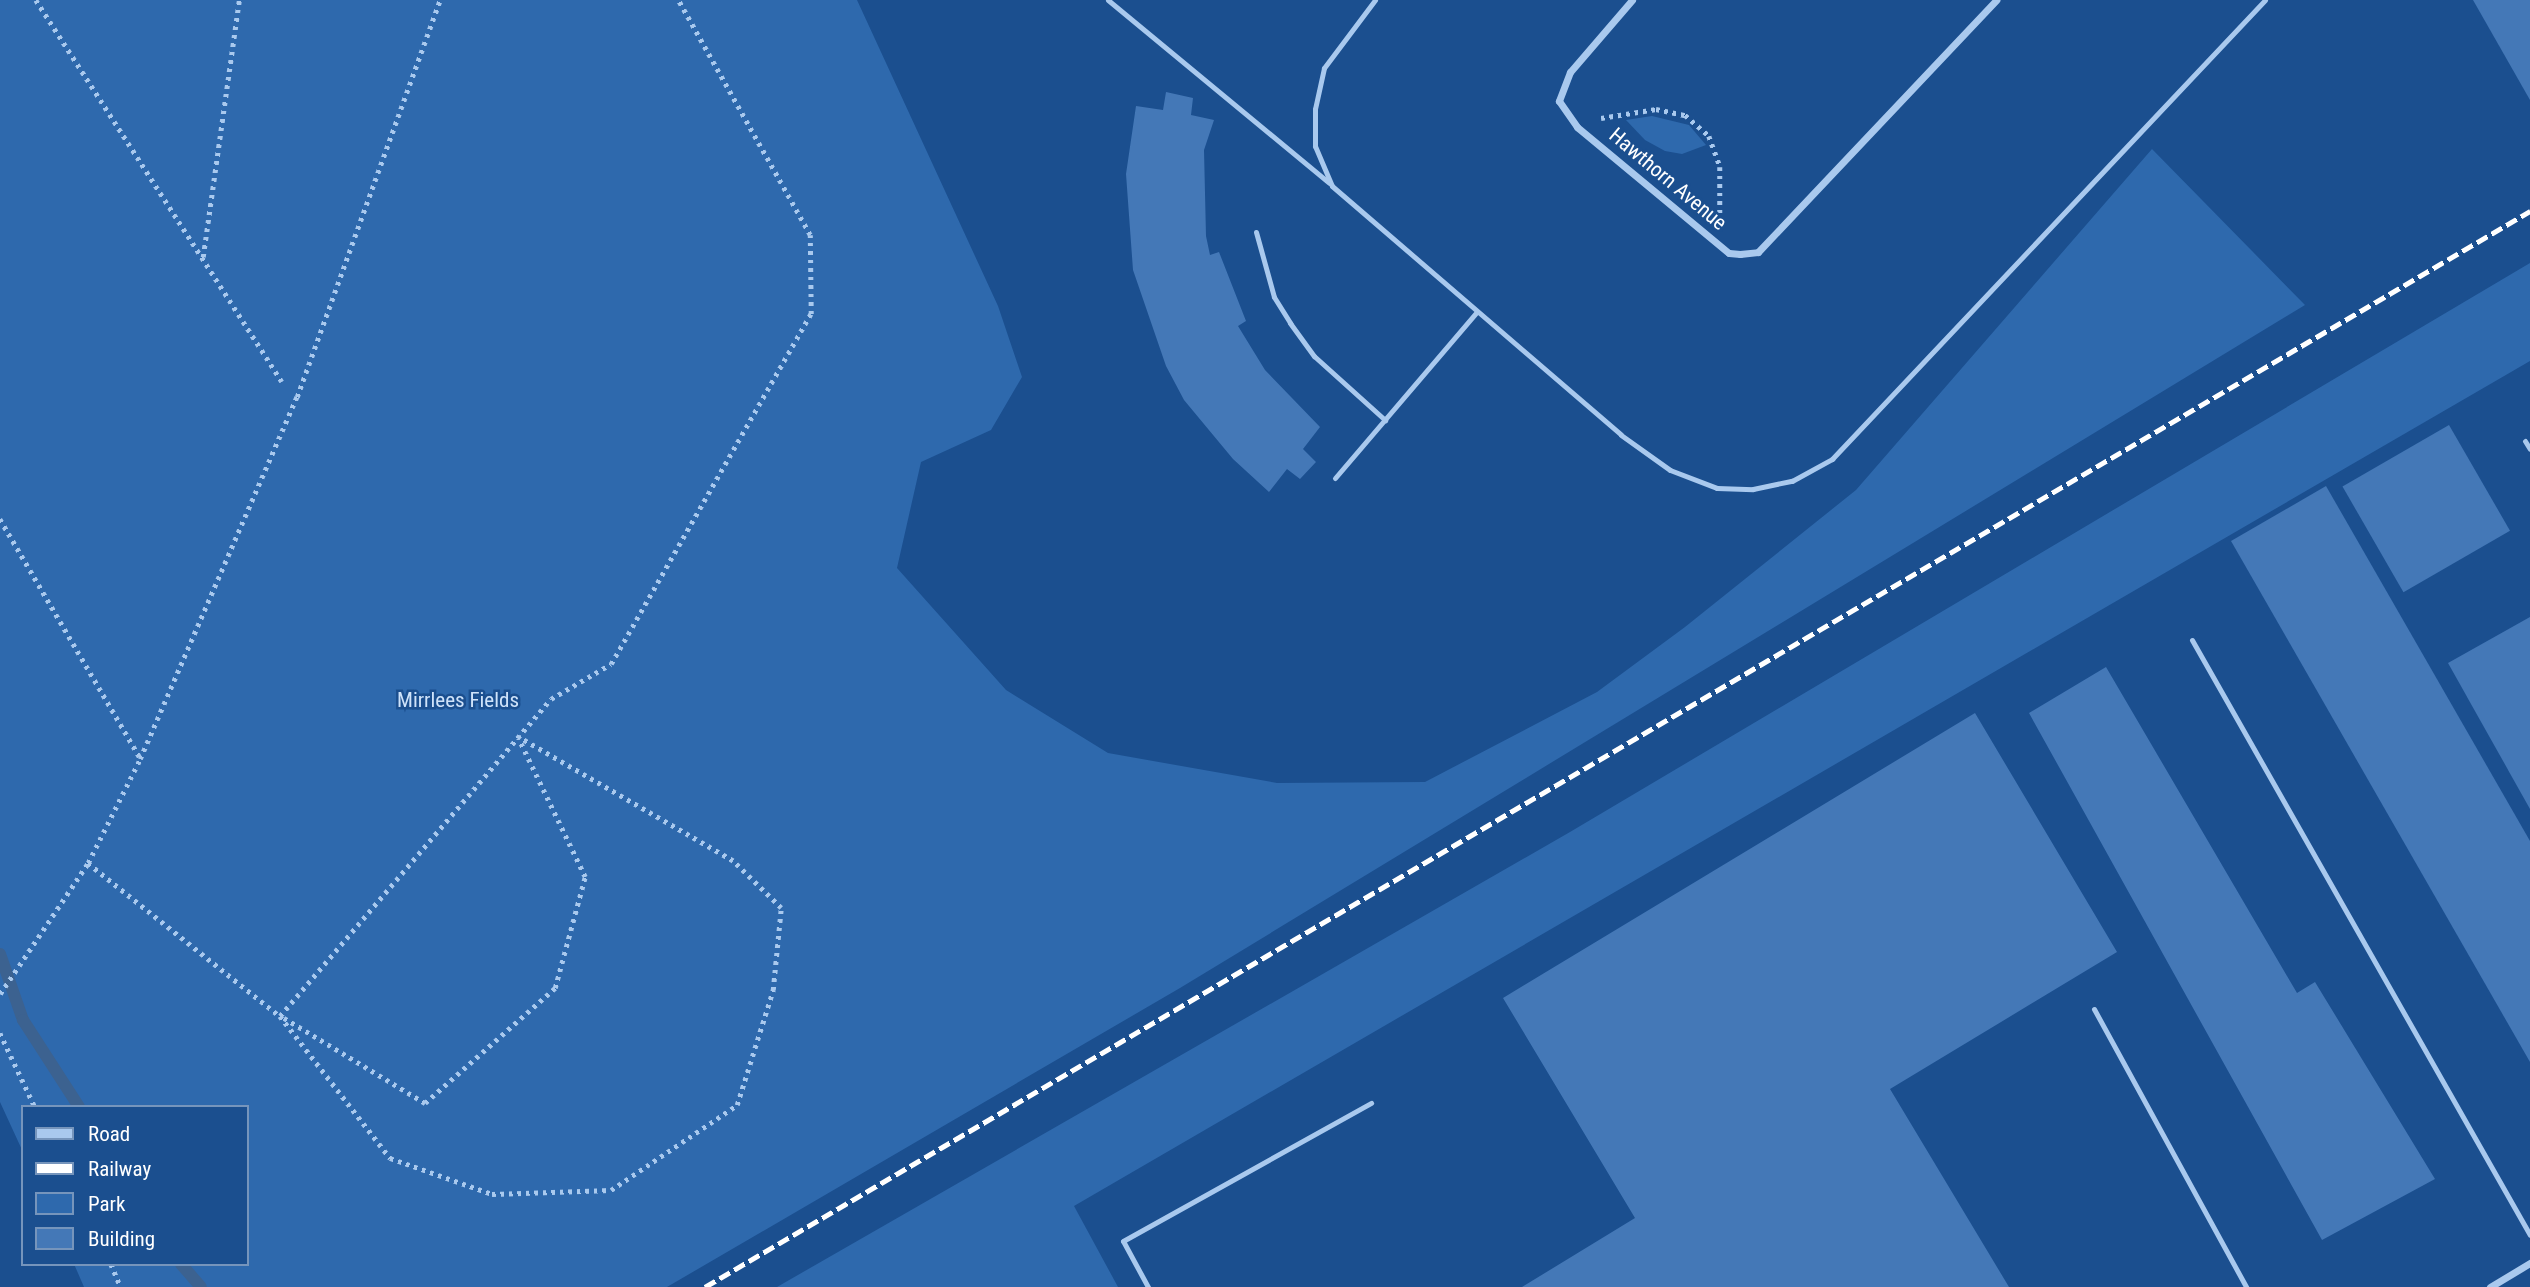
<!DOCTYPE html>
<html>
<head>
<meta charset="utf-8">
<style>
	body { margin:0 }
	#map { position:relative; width:2530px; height:1287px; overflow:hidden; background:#1b4f8f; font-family:"Roboto Condensed",sans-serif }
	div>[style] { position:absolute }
	.green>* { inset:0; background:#2e69ad }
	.stream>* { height:12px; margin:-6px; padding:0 6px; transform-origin:6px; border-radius:6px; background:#3c6290 }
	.building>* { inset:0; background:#4478b7; transform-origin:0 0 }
	.path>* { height:4.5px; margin-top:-2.25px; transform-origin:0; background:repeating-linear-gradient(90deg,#a9c9ee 0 3.5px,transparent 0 8.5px) }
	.service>* { height:5px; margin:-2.5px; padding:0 2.5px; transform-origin:2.5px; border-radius:2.5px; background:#a9c9ee }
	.minor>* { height:7px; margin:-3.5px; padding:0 3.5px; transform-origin:3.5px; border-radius:3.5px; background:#a9c9ee }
	.rail>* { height:5px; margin-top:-2.5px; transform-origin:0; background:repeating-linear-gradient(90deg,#fff 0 12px,transparent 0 17px) }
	span { translate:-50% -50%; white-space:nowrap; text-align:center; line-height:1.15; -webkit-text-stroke:5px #1b4f8f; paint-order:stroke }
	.street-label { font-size:21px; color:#fff }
	.park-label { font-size:21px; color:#cfe3fa }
	.legend { position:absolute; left:21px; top:1105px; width:228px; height:161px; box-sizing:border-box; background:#1b4f8f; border:2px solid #7695bc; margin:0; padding:9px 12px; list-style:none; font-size:21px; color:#fff }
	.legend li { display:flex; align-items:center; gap:14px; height:35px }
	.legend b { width:35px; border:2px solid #7695bc }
</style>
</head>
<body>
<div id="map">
	<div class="green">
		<i style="clip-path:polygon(0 0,857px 0,998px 306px,1022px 377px,991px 430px,921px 462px,897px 568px,1006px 690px,1108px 753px,1277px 783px,1425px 782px,1597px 692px,1685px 627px,1856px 490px,2152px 149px,2305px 305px,1180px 988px,667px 1287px,84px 1287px,74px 1264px,247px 1264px,247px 1107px,23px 1107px,23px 1152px,0 1102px)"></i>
		<i style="clip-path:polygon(1652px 116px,1689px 125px,1706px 145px,1682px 154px,1665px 151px,1645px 140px,1626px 120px)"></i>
		<i style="clip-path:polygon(2530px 263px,2530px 361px,1074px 1206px,1118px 1287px,777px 1287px,1570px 832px)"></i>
	</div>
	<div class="stream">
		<i style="left:0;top:954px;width:70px;rotate:70.8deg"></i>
		<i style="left:23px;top:1020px;width:103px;rotate:57.2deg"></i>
		<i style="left:181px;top:1264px;width:30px;rotate:49deg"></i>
	</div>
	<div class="building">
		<i style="clip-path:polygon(2473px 0,2530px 0,2530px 100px)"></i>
		<i style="clip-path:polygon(1166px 92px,1193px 98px,1191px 115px,1214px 120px,1204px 150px,1206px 236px,1210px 255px,1219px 252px,1246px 321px,1238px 326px,1265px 370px,1320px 427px,1303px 449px,1316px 462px,1300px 479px,1287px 469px,1269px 492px,1233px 459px,1184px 400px,1166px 366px,1133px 270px,1126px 174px,1136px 106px,1163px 110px)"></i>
		<i style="left:2449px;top:425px;width:122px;height:123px;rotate:60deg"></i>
		<i style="clip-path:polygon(2326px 486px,2530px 841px,2530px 1062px,2231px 541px)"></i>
		<i style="clip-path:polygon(2530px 617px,2530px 809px,2448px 663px)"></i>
		<i style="clip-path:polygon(2106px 667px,2297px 993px,2315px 982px,2435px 1179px,2322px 1240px,2029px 713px)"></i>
		<i style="clip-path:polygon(1975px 713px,2117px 952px,1890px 1089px,2009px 1287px,1522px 1287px,1635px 1218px,1503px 998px)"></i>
	</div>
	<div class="path">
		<i style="left:36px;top:0;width:454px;rotate:57.2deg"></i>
		<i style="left:1601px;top:118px;width:56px;rotate:-9.3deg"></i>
		<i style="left:1656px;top:109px;width:30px;rotate:12deg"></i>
		<i style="left:1685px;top:115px;width:32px;rotate:41deg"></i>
		<i style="left:1709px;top:136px;width:33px;rotate:70deg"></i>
		<i style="left:1720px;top:167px;width:47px;rotate:90deg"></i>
		<i style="left:203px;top:257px;width:260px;rotate:-82deg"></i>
		<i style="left:0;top:519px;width:277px;rotate:59.6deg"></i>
		<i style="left:88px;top:863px;width:116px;rotate:-63.4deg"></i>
		<i style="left:140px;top:759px;width:395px;rotate:-66.6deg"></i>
		<i style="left:297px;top:397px;width:422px;rotate:-70.2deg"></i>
		<i style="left:0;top:994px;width:158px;rotate:-56.1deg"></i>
		<i style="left:88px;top:863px;width:246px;rotate:38.6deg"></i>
		<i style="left:280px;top:1016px;width:417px;rotate:-49.5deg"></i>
		<i style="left:551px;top:699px;width:69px;rotate:-30.3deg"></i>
		<i style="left:611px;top:664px;width:403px;rotate:-60.3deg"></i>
		<i style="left:811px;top:314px;width:79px;rotate:-90.7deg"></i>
		<i style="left:810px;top:235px;width:270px;rotate:-119.3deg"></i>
		<i style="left:280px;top:1016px;width:180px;rotate:52.2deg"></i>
		<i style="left:390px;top:1158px;width:108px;rotate:19.4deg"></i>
		<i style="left:492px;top:1194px;width:119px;rotate:-1.9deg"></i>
		<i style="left:611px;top:1190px;width:152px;rotate:-34deg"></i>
		<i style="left:737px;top:1105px;width:121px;rotate:-72.6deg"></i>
		<i style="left:773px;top:990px;width:82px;rotate:-84.4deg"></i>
		<i style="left:781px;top:908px;width:67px;rotate:-135.6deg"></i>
		<i style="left:733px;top:861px;width:248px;rotate:-150deg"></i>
		<i style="left:284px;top:1018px;width:165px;rotate:31.1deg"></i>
		<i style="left:425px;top:1103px;width:174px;rotate:-41.5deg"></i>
		<i style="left:555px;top:988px;width:115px;rotate:-74.9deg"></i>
		<i style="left:585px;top:877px;width:154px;rotate:-115.7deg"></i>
		<i style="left:0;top:1033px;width:82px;rotate:64.7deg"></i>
		<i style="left:111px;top:1264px;width:25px;rotate:67deg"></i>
	</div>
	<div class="service">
		<i style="left:1108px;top:0;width:287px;rotate:39.6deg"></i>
		<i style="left:1375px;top:0;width:85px;rotate:126.9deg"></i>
		<i style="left:1324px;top:68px;width:42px;rotate:102.4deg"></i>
		<i style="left:1315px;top:109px;width:37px;rotate:90deg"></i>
		<i style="left:1315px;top:146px;width:43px;rotate:67deg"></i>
		<i style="left:1332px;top:186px;width:381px;rotate:40.7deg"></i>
		<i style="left:1621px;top:435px;width:60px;rotate:35.5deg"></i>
		<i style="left:1670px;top:470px;width:50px;rotate:21deg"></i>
		<i style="left:1717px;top:488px;width:36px;rotate:2deg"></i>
		<i style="left:1753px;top:489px;width:40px;rotate:-12deg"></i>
		<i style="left:1792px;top:481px;width:46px;rotate:-28.8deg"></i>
		<i style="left:1832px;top:459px;width:631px;rotate:-46.67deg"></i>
		<i style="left:1256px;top:232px;width:67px;rotate:74.5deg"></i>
		<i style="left:1274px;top:297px;width:31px;rotate:58deg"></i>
		<i style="left:1290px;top:323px;width:41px;rotate:54deg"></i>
		<i style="left:1314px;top:356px;width:96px;rotate:42deg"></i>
		<i style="left:2525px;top:441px;width:9px;rotate:58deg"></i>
		<i style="left:1335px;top:478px;width:218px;rotate:-49.5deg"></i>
		<i style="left:2192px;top:640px;width:684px;rotate:60.4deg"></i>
		<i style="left:2094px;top:1009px;width:317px;rotate:61.3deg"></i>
		<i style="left:1148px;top:1287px;width:52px;rotate:-118.5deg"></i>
		<i style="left:1123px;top:1241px;width:284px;rotate:-29.1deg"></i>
	</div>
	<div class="minor">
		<i style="left:1632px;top:0;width:95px;rotate:130.7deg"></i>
		<i style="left:1570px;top:72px;width:31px;rotate:111deg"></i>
		<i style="left:1559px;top:101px;width:32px;rotate:55deg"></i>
		<i style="left:1577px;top:127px;width:197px;rotate:39.7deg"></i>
		<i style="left:1729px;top:253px;width:11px;rotate:5deg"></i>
		<i style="left:1740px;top:254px;width:18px;rotate:-6deg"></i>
		<i style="left:1758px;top:252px;width:347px;rotate:-46.6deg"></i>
		<i style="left:2490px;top:1287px;width:47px;rotate:-31deg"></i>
	</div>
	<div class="rail">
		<i style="left:705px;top:1287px;width:2119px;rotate:-30.52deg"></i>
	</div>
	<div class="street-label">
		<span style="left:1668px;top:179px;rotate:40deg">Hawthorn Avenue</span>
	</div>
	<div class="park-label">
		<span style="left:458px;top:700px">Mirrlees Fields</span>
	</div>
	<ul class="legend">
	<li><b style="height:9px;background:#a9c9ee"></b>Road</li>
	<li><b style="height:9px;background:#fff"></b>Railway</li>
	<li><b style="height:19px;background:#2e69ad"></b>Park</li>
	<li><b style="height:19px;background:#4478b7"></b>Building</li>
	</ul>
</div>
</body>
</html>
